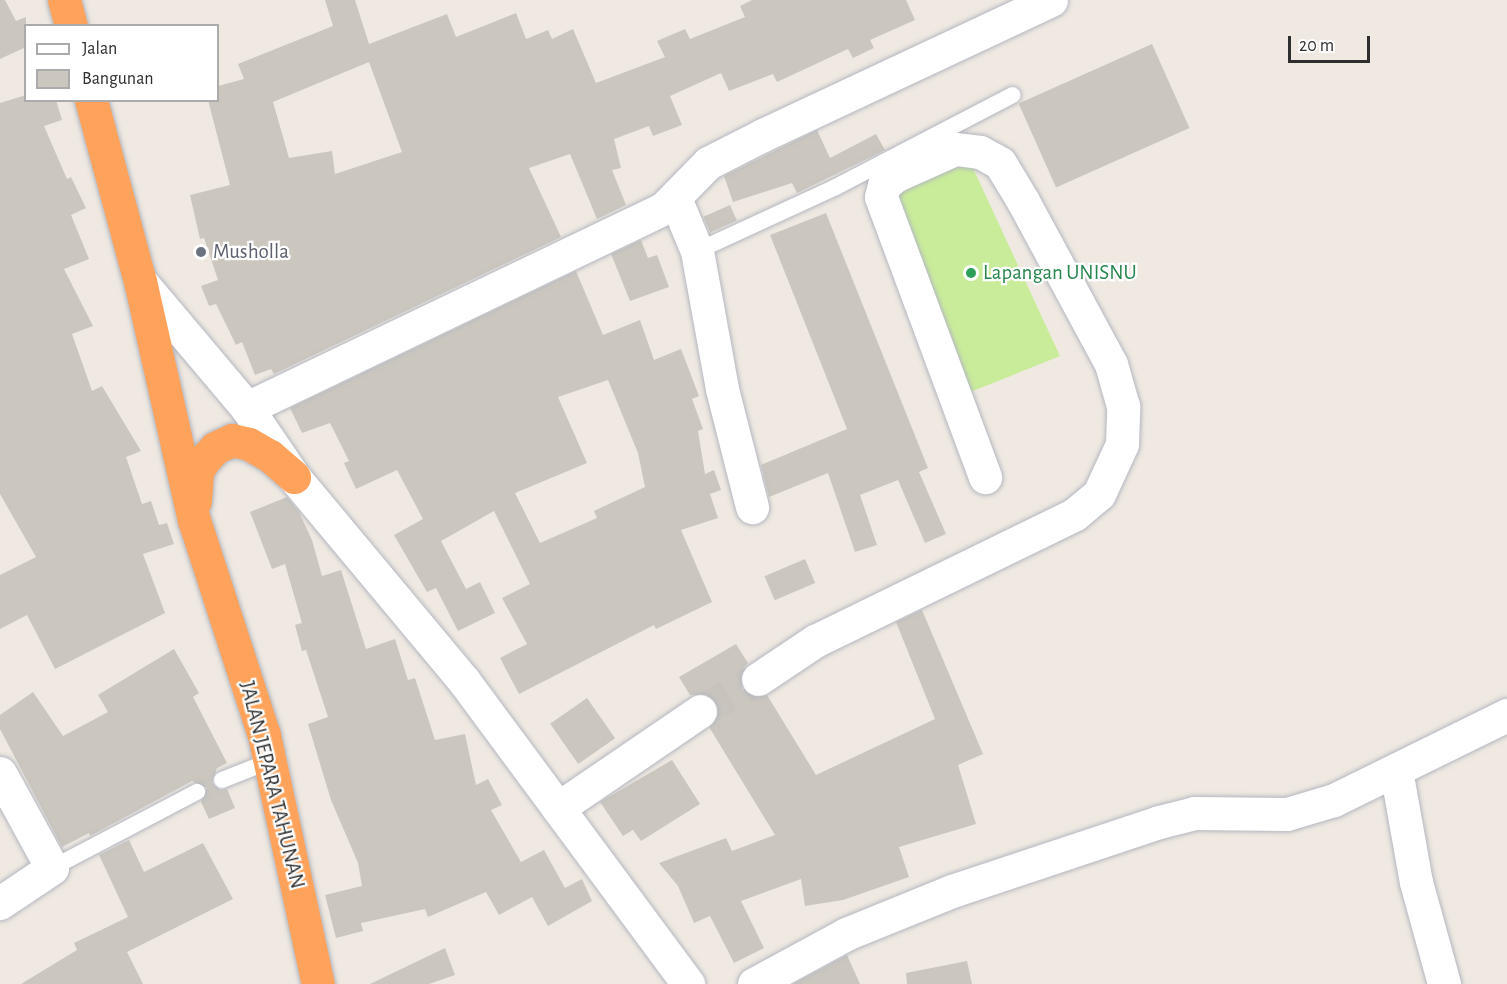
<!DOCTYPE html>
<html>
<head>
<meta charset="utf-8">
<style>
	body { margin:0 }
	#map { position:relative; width:1507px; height:984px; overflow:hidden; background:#efe9e1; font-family:"Alegreya Sans",sans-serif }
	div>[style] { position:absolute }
	.pitch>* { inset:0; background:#c9ec9a }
	.building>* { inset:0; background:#cbc7bf; transform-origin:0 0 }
	.street-tunnel>* { height:33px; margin-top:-16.5px; transform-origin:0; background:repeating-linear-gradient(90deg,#c8c4bd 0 33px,transparent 0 49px) }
	.roads { filter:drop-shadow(0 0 2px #b4b7c1) drop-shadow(0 0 2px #b4b7c1) }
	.lane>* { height:16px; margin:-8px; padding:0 8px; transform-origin:8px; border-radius:8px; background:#fff }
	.street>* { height:33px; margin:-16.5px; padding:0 16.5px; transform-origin:16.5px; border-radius:16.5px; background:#fff }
	.secondary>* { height:33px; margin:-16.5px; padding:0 16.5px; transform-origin:16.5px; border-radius:16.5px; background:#fff }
	.highway>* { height:33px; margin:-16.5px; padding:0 16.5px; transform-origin:16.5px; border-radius:16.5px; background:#ffa35c }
	.dots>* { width:16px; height:16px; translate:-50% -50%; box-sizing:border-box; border:3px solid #fff; border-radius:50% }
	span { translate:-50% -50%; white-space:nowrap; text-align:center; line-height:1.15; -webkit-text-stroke:4.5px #fff; paint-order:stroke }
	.worship-label { font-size:21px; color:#5b616d }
	.left { translate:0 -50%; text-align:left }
	.leisure-label { font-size:21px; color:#27864d }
	.street-label { font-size:21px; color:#2e2e2e }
	.legend { position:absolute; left:24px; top:24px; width:195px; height:78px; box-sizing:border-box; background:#fff; border:2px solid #ababab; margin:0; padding:8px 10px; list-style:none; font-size:18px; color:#2e2e2e }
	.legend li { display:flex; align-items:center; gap:12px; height:30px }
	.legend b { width:30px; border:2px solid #ababab }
	.scale { position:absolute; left:1288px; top:36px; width:82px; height:27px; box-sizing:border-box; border:3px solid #2e2e2e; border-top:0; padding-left:8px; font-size:18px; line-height:21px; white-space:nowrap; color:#2e2e2e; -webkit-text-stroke:4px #fff; paint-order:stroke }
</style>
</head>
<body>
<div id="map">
	<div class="pitch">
		<i style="clip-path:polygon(966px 153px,1060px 356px,968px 393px,888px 190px)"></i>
	</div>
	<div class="building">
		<i style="clip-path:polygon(0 0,5px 0,16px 21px,26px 17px,26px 47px,0 59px)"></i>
		<i style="clip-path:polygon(evenodd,325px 0,355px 0,369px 44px,447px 14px,456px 37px,516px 13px,526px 39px,548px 30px,552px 39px,573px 29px,596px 83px,665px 57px,657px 41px,685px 29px,690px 39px,745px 17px,740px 6px,752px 0,906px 0,915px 20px,870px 40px,874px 48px,853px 58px,848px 49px,777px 82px,773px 74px,729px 91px,721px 73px,670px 96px,682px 125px,653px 136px,649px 126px,614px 139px,621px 168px,612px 170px,626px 205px,597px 219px,570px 154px,529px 168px,561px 237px,274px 374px,271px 369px,255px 375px,242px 342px,236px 345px,216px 304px,209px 306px,201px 286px,218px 280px,204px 238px,200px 239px,190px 195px,230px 185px,208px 100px,218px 100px,218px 86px,244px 79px,238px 64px,333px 26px,325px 0,369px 62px,402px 152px,335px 174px,332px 151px,289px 158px,273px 102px,369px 62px)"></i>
		<i style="left:1152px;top:44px;width:92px;height:146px;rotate:66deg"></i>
		<i style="clip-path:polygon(26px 95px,26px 100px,56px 100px,62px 120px,44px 126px,67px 179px,71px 177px,86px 208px,71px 215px,89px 259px,64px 269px,93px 326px,72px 334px,92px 391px,102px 386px,141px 451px,126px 457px,142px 504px,151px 501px,159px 525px,167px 523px,174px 544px,143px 554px,165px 613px,55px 669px,27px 615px,0 629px,0 575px,36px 557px,0 494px,0 103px)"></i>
		<i style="clip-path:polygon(817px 130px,830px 158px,876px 134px,885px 150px,797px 193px,792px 183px,733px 202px,724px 176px)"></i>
		<i style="left:730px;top:205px;width:17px;height:29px;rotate:66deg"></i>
		<i style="clip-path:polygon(826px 213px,928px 468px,919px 472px,946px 534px,925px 543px,898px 480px,860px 495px,877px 545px,855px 552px,828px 473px,769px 497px,761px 465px,847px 429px,770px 235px)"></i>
		<i style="clip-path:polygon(641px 240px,648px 258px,657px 255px,669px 287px,630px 301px,611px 254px)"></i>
		<i style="clip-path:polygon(evenodd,576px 271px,603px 335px,640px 320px,654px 360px,681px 349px,699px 396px,692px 399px,703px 429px,698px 431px,705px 474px,714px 470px,721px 490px,710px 494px,718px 518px,681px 530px,712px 602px,656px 629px,654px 625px,519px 694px,500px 658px,527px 644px,502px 598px,530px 584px,494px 511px,441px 541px,466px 589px,480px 582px,495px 613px,458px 631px,436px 588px,427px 592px,394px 535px,423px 519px,397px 470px,356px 489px,344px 463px,349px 461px,330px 423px,302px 433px,290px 408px,576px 271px,608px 380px,638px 453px,645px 487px,594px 511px,597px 518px,540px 543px,515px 493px,587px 463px,558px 397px,608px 380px)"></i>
		<i style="clip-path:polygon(287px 497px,299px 512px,312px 540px,322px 576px,341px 570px,366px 649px,395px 639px,408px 680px,415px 678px,435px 740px,465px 734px,476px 785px,488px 779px,502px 805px,491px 810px,521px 862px,544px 850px,565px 888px,582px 879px,592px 901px,548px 926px,532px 897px,499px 915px,486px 892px,428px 917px,425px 909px,361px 923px,363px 931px,336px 938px,325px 895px,362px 886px,358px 863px,331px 800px,308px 724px,328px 717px,306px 650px,302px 651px,295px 625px,302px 623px,285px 564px,272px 569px,250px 512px)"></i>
		<i style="left:805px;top:559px;width:26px;height:44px;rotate:67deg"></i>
		<i style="clip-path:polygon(922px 610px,983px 754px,958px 765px,976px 824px,899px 847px,909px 877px,843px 900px,805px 906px,801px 879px,741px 901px,764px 948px,734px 963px,710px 916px,694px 923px,678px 886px,659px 863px,726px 838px,732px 851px,775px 835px,709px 727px,717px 719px,716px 701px,708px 694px,690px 695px,679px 677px,736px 644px,748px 663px,741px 671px,742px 689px,750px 696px,767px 695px,816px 775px,935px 719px,896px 622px)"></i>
		<i style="clip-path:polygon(174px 649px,199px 693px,193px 697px,227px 763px,217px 768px,212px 783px,220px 790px,227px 789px,235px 808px,209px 819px,201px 802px,207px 788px,192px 781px,90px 836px,89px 833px,62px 847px,0 729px,0 715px,33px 692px,63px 736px,108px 712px,98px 695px)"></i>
		<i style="left:587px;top:698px;width:49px;height:45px;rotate:55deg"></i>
		<i style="clip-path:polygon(672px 760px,700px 804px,641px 841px,633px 830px,623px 836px,600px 802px)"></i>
		<i style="clip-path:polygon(129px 840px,144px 872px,203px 843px,233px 899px,127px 952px,143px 984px,21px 984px,77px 950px,74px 943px,128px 917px,99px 855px)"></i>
		<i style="clip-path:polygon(445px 948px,455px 975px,429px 984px,370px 984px)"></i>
		<i style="clip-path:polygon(847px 955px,860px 984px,793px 984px)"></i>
		<i style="clip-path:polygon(967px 961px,972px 984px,907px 984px,906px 973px)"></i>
	</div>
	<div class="street-tunnel">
		<i style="left:700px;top:711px;width:66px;rotate:-28.9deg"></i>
	</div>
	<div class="roads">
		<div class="lane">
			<i style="left:697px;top:251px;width:153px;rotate:-24.7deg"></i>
			<i style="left:836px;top:187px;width:199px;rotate:-27.5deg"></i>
			<i style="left:222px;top:780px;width:52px;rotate:-21.6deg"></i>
			<i style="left:52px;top:868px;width:164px;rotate:-27.7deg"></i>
		</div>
		<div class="street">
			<i style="left:675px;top:198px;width:57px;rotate:67.5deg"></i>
			<i style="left:697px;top:251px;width:140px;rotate:79.7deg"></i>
			<i style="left:722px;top:389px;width:122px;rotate:75.7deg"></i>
			<i style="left:247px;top:408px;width:462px;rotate:-25.6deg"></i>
			<i style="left:664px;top:208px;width:63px;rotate:-45.6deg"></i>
			<i style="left:708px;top:163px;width:62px;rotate:-27deg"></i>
			<i style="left:763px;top:135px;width:318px;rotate:-25.1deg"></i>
			<i style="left:758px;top:679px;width:69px;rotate:-33.7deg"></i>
			<i style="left:815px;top:641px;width:289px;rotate:-26deg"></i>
			<i style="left:1075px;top:514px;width:31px;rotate:-40deg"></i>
			<i style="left:1099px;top:494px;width:55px;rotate:-65.3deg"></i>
			<i style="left:1122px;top:444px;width:38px;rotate:-88deg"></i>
			<i style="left:1123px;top:406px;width:44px;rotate:-105.9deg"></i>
			<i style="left:1111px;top:364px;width:185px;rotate:-118.4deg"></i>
			<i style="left:1023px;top:201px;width:44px;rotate:-121.2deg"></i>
			<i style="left:1000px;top:163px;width:23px;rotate:-151deg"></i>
			<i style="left:980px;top:152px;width:25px;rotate:-173deg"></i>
			<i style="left:955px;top:149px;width:66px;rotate:155.8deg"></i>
			<i style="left:895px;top:176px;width:14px;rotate:141deg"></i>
			<i style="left:884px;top:185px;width:12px;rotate:104deg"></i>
			<i style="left:881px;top:197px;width:299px;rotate:69.6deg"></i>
			<i style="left:1396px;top:770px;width:114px;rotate:79.9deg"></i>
			<i style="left:1416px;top:882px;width:106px;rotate:74.6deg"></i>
			<i style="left:0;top:773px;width:108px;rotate:61.3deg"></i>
			<i style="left:52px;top:868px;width:63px;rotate:146.1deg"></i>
			<i style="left:558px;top:808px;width:172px;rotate:-34.3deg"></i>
			<i style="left:754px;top:984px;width:105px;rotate:-28.5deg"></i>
			<i style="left:846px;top:934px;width:114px;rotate:-22.1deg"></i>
			<i style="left:952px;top:891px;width:218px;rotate:-18.4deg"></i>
			<i style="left:1159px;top:822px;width:36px;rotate:-14deg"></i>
			<i style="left:1194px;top:813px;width:93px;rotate:0.6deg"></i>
			<i style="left:1287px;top:814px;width:49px;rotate:-16.6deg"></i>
			<i style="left:1334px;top:800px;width:193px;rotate:-26.2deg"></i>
		</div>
		<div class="secondary">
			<i style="left:140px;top:281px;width:166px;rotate:49.9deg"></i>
			<i style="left:247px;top:408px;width:83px;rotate:55.7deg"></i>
			<i style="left:294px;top:477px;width:266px;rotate:50.2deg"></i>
			<i style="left:464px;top:681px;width:377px;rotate:53.5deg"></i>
		</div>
		<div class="highway">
			<i style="left:64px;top:0;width:27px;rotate:75deg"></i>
			<i style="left:91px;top:100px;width:188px;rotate:74.9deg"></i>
			<i style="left:140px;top:281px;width:245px;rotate:77.3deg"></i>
			<i style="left:194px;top:520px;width:226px;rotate:72deg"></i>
			<i style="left:264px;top:735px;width:255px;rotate:77.8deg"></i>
			<i style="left:195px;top:501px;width:30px;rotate:-86deg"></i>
			<i style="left:197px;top:471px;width:13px;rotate:-58deg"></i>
			<i style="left:204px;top:460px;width:16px;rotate:-47deg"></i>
			<i style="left:215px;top:448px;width:19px;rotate:-25deg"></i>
			<i style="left:232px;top:440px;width:17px;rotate:13deg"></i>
			<i style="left:249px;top:444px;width:24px;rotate:30deg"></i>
			<i style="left:270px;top:456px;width:32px;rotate:41deg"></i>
		</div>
	</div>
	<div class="dots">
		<i style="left:201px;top:252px;background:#6b7280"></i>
		<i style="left:971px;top:273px;background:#2e9e5b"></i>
	</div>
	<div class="worship-label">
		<span class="left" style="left:213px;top:252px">Musholla</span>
	</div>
	<div class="leisure-label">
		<span class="left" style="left:983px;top:273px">Lapangan UNISNU</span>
	</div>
	<div class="street-label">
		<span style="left:272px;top:785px;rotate:76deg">JALAN JEPARA TAHUNAN</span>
	</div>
	<ul class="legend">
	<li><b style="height:8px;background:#fff"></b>Jalan</li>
	<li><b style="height:16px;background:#cbc7bf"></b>Bangunan</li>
	</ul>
	<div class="scale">20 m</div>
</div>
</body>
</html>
